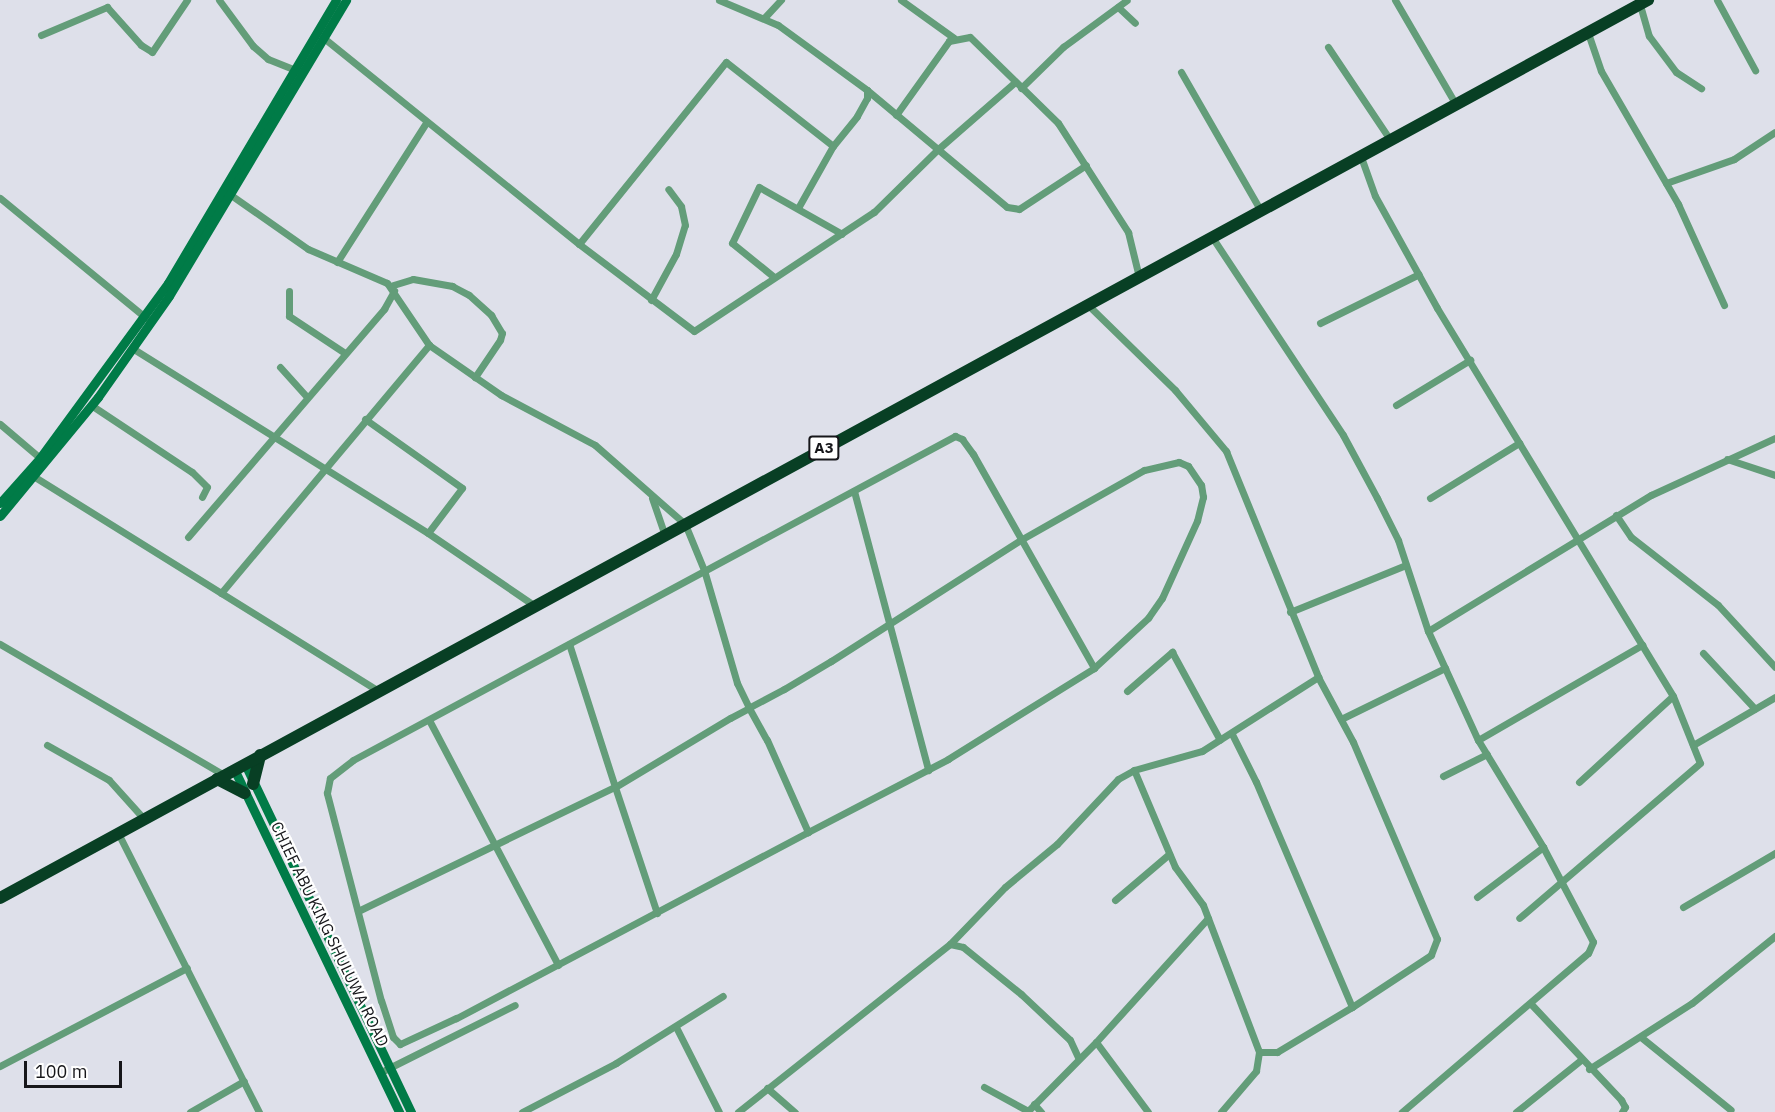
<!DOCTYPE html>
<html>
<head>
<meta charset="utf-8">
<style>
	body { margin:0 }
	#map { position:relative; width:1775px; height:1112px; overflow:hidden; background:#dee0ea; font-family:"IBM Plex Sans",sans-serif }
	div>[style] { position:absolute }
	.street>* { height:7px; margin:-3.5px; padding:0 3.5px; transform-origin:3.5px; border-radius:3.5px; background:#639d79 }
	.secondary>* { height:9px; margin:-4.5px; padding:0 4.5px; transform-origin:4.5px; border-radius:4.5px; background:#007b47 }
	.highway>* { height:12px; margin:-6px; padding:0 6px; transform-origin:6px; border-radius:6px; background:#083f24 }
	span { translate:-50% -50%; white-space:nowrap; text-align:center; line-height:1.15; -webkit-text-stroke:4.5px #fff; paint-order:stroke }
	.shield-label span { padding:2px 4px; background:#fff; border:2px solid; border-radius:4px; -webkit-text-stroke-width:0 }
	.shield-label { font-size:15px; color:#16161a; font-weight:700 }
	.street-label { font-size:16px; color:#16161a }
	.scale { position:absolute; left:24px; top:1061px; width:98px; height:27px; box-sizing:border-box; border:3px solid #16161a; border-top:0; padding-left:8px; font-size:18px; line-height:21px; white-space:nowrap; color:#16161a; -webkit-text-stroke:4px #fff; paint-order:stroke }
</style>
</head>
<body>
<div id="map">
	<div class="street">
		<i style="left:219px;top:0;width:57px;rotate:53.5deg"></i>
		<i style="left:253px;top:46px;width:20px;rotate:41deg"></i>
		<i style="left:268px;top:59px;width:31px;rotate:22deg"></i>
		<i style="left:719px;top:0;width:64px;rotate:23deg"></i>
		<i style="left:778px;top:25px;width:110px;rotate:36.1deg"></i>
		<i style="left:867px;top:90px;width:182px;rotate:39.9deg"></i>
		<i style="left:1007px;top:207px;width:12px;rotate:9deg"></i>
		<i style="left:1019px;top:209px;width:80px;rotate:-33.3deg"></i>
		<i style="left:901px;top:0;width:65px;rotate:35.6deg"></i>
		<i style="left:1395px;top:0;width:121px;rotate:59.8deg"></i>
		<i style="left:1717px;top:0;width:80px;rotate:61.5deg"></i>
		<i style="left:1640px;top:5px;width:32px;rotate:74deg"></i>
		<i style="left:1649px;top:36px;width:45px;rotate:53.1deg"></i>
		<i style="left:1676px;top:72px;width:30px;rotate:33deg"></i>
		<i style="left:1118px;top:7px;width:23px;rotate:43deg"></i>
		<i style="left:764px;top:18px;width:25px;rotate:-47deg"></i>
		<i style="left:1588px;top:33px;width:40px;rotate:71.1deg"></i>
		<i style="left:1601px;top:71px;width:154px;rotate:59.9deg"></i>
		<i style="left:1678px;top:204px;width:111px;rotate:65.5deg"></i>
		<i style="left:41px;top:35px;width:72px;rotate:-23deg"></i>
		<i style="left:107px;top:7px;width:51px;rotate:48.2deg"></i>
		<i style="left:141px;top:45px;width:13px;rotate:32deg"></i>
		<i style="left:152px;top:52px;width:63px;rotate:-56.1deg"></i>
		<i style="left:325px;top:39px;width:326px;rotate:38.9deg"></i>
		<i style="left:579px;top:244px;width:234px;rotate:-51.1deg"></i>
		<i style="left:726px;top:62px;width:136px;rotate:38.1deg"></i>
		<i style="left:833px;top:146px;width:38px;rotate:-51deg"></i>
		<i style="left:857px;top:116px;width:21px;rotate:-61deg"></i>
		<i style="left:867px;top:98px;width:8px;rotate:-90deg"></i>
		<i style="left:1328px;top:47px;width:113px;rotate:56.2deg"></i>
		<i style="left:1181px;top:72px;width:160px;rotate:60.1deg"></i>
		<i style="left:1021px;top:88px;width:59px;rotate:-44.3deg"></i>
		<i style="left:1063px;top:47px;width:79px;rotate:-36.3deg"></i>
		<i style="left:896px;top:115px;width:91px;rotate:-54.4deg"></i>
		<i style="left:949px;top:41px;width:21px;rotate:-11deg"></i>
		<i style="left:970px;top:37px;width:123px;rotate:44.3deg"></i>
		<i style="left:1058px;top:123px;width:130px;rotate:57.3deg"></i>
		<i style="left:1128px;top:232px;width:46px;rotate:76.3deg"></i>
		<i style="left:1361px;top:157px;width:41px;rotate:70.3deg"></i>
		<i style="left:1375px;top:196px;width:128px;rotate:61deg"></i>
		<i style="left:1437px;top:308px;width:454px;rotate:58.7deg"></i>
		<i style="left:1673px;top:696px;width:72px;rotate:68.1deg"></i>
		<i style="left:1700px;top:763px;width:238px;rotate:139.4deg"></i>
		<i style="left:1666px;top:183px;width:72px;rotate:-19.4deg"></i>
		<i style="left:1734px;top:159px;width:49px;rotate:-33.4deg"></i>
		<i style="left:0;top:198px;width:189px;rotate:39.4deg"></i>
		<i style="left:798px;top:208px;width:71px;rotate:-60.6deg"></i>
		<i style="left:1212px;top:237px;width:237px;rotate:56.5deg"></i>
		<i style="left:1343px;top:435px;width:72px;rotate:61.6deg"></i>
		<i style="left:1377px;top:498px;width:47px;rotate:63.4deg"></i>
		<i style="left:1398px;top:540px;width:96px;rotate:71.8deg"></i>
		<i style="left:1428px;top:631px;width:120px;rotate:65.4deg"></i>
		<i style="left:1478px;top:740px;width:125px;rotate:58.7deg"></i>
		<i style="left:1543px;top:847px;width:107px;rotate:62.2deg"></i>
		<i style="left:1593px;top:942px;width:12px;rotate:114deg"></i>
		<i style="left:1588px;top:953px;width:245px;rotate:139.5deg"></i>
		<i style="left:579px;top:244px;width:144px;rotate:37.1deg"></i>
		<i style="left:694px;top:331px;width:216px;rotate:-33.5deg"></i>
		<i style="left:874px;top:212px;width:88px;rotate:-44.5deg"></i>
		<i style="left:937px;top:150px;width:103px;rotate:-41.1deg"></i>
		<i style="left:337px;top:262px;width:165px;rotate:-57.4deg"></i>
		<i style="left:774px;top:277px;width:54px;rotate:-141deg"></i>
		<i style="left:732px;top:243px;width:62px;rotate:-64.3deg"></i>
		<i style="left:759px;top:187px;width:95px;rotate:29.5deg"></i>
		<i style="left:390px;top:286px;width:24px;rotate:-17deg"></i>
		<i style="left:413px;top:279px;width:40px;rotate:10deg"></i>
		<i style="left:452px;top:286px;width:19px;rotate:28deg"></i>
		<i style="left:469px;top:295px;width:30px;rotate:42deg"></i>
		<i style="left:491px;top:315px;width:21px;rotate:59deg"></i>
		<i style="left:502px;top:333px;width:7px;rotate:106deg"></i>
		<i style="left:500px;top:340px;width:45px;rotate:124deg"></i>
		<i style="left:289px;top:291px;width:25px;rotate:90deg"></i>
		<i style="left:289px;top:316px;width:67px;rotate:33.5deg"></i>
		<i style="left:651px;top:300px;width:52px;rotate:-61.5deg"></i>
		<i style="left:676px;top:254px;width:30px;rotate:-73deg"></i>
		<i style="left:685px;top:225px;width:19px;rotate:-102deg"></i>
		<i style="left:681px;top:206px;width:21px;rotate:-127deg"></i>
		<i style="left:1088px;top:305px;width:122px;rotate:44.3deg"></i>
		<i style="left:1175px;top:390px;width:80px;rotate:50.1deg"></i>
		<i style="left:1226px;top:451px;width:244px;rotate:67.8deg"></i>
		<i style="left:1318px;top:677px;width:74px;rotate:61.7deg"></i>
		<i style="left:1353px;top:742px;width:214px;rotate:66.9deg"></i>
		<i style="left:1437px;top:939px;width:17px;rotate:111deg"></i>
		<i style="left:1431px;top:955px;width:95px;rotate:146.6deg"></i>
		<i style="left:1352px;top:1007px;width:245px;rotate:-113.1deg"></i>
		<i style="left:1256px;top:782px;width:54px;rotate:-116.6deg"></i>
		<i style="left:1320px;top:323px;width:110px;rotate:-26.3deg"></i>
		<i style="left:429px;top:345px;width:88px;rotate:34.8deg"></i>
		<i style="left:501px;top:395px;width:106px;rotate:28deg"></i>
		<i style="left:595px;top:445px;width:120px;rotate:41.3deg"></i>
		<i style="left:685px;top:524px;width:50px;rotate:67.6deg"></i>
		<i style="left:704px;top:570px;width:118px;rotate:73.7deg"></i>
		<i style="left:737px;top:683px;width:28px;rotate:64deg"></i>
		<i style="left:749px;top:708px;width:37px;rotate:61deg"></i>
		<i style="left:767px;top:740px;width:101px;rotate:66deg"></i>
		<i style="left:808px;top:832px;width:158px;rotate:-27.5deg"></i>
		<i style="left:948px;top:759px;width:172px;rotate:-31.9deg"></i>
		<i style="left:1094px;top:668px;width:74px;rotate:-42.8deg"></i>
		<i style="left:1148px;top:618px;width:24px;rotate:-55deg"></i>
		<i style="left:1162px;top:598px;width:85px;rotate:-65.6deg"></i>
		<i style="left:1197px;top:521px;width:25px;rotate:-76deg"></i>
		<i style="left:1203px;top:497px;width:12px;rotate:-99deg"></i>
		<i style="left:1201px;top:485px;width:23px;rotate:-124deg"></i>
		<i style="left:1188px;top:466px;width:10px;rotate:-156deg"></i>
		<i style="left:1179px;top:462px;width:36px;rotate:167deg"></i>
		<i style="left:1144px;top:470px;width:140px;rotate:150.5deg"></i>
		<i style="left:1022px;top:539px;width:227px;rotate:147.4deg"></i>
		<i style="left:831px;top:661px;width:55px;rotate:149.2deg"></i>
		<i style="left:784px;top:689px;width:40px;rotate:152deg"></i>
		<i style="left:749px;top:708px;width:21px;rotate:152deg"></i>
		<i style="left:730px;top:718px;width:134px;rotate:149deg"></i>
		<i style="left:615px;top:787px;width:150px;rotate:-107.8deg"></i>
		<i style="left:132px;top:348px;width:349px;rotate:32deg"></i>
		<i style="left:428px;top:533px;width:130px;rotate:34.3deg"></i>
		<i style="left:280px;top:367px;width:40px;rotate:48deg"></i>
		<i style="left:91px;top:405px;width:121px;rotate:33.6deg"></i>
		<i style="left:192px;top:472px;width:21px;rotate:45deg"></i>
		<i style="left:207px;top:487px;width:11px;rotate:117deg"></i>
		<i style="left:1396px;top:405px;width:87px;rotate:-31.3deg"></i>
		<i style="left:365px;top:419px;width:119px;rotate:35.4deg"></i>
		<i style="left:462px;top:488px;width:56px;rotate:127.1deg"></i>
		<i style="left:0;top:424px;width:52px;rotate:40.4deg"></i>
		<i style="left:1727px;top:459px;width:51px;rotate:18.4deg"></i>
		<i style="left:30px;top:474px;width:411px;rotate:31.9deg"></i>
		<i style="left:854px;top:491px;width:289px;rotate:75.1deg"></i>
		<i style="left:652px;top:498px;width:39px;rotate:71deg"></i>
		<i style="left:1430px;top:498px;width:105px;rotate:-31.7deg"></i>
		<i style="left:1616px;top:515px;width:27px;rotate:56deg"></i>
		<i style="left:1631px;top:537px;width:110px;rotate:38deg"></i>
		<i style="left:1718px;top:605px;width:84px;rotate:47.4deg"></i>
		<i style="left:188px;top:537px;width:301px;rotate:-49.3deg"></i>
		<i style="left:384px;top:309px;width:21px;rotate:-61deg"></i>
		<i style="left:221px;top:593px;width:324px;rotate:-50deg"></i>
		<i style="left:429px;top:345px;width:75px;rotate:-124.1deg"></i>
		<i style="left:387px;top:283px;width:86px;rotate:-156.7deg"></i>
		<i style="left:308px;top:249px;width:94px;rotate:-145deg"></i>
		<i style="left:1290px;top:612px;width:125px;rotate:-22.1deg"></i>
		<i style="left:1428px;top:631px;width:261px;rotate:-31.4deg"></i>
		<i style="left:1651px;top:495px;width:136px;rotate:-24.7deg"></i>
		<i style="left:0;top:644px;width:259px;rotate:30.3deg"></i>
		<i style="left:1703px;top:653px;width:76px;rotate:47.1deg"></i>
		<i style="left:1127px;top:691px;width:60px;rotate:-40.9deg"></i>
		<i style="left:1172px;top:652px;width:100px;rotate:61.4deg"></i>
		<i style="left:1341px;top:719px;width:116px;rotate:-26.1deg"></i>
		<i style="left:429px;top:720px;width:277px;rotate:62.2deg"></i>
		<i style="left:1478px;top:740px;width:190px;rotate:-30.1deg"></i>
		<i style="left:47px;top:745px;width:71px;rotate:29.4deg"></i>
		<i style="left:109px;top:780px;width:52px;rotate:48.1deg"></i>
		<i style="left:1693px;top:745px;width:95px;rotate:-30.3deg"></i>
		<i style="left:1134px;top:770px;width:105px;rotate:67.1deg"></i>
		<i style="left:1175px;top:867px;width:47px;rotate:53.6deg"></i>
		<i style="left:1203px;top:905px;width:157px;rotate:69.1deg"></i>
		<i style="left:1259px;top:1052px;width:19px;rotate:99deg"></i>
		<i style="left:1256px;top:1071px;width:54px;rotate:130.5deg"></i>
		<i style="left:1443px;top:776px;width:49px;rotate:-26.6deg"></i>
		<i style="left:1579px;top:782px;width:127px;rotate:-42.5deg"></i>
		<i style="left:808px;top:832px;width:398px;rotate:152.1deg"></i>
		<i style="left:456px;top:1018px;width:62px;rotate:155.1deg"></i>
		<i style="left:400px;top:1044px;width:10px;rotate:-135deg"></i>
		<i style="left:393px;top:1037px;width:38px;rotate:-108deg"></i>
		<i style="left:381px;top:1001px;width:215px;rotate:-104.6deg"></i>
		<i style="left:327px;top:793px;width:15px;rotate:-79deg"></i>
		<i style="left:330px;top:778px;width:29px;rotate:-38deg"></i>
		<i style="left:353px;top:760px;width:684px;rotate:-28.29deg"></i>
		<i style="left:955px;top:436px;width:8px;rotate:23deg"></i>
		<i style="left:962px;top:439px;width:19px;rotate:54deg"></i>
		<i style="left:973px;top:454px;width:246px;rotate:60.5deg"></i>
		<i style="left:118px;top:833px;width:313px;rotate:63.2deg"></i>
		<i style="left:1477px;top:897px;width:83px;rotate:-37.1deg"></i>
		<i style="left:1115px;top:900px;width:71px;rotate:-40.4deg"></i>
		<i style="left:1683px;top:907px;width:107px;rotate:-30.4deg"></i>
		<i style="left:358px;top:911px;width:285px;rotate:-25.8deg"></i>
		<i style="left:615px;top:787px;width:133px;rotate:71.6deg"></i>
		<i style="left:950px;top:944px;width:13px;rotate:13deg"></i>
		<i style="left:963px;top:947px;width:75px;rotate:39deg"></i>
		<i style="left:1021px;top:994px;width:67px;rotate:43.2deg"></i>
		<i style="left:1070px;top:1040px;width:19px;rotate:65deg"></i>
		<i style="left:1531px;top:1004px;width:132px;rotate:46.8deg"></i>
		<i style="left:1621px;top:1100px;width:8px;rotate:60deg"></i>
		<i style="left:1625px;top:1107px;width:6px;rotate:121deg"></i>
		<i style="left:676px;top:1027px;width:95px;rotate:63.2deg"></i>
		<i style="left:1642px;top:1038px;width:114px;rotate:39deg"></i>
		<i style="left:1096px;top:1042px;width:167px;rotate:-47.9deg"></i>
		<i style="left:1259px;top:1052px;width:18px"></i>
		<i style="left:1277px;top:1052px;width:87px;rotate:-31deg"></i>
		<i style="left:0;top:1066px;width:211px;rotate:-27.7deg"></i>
		<i style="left:1589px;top:1069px;width:122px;rotate:-32.7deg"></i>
		<i style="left:1692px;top:1003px;width:107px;rotate:-38.9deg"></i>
		<i style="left:385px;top:1070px;width:145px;rotate:-26.6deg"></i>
		<i style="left:984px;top:1087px;width:50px;rotate:28.6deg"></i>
		<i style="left:767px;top:1088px;width:37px;rotate:41deg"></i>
		<i style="left:1034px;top:1104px;width:11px;rotate:49deg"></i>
		<i style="left:190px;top:1112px;width:62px;rotate:-29.9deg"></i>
		<i style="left:522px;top:1112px;width:106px;rotate:-27.5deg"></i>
		<i style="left:616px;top:1063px;width:126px;rotate:-32.1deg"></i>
		<i style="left:738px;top:1112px;width:270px;rotate:-38.4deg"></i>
		<i style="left:950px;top:944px;width:79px;rotate:-46deg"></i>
		<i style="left:1005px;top:887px;width:67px;rotate:-39.6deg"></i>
		<i style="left:1057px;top:844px;width:89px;rotate:-46.8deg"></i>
		<i style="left:1118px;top:779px;width:18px;rotate:-29deg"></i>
		<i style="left:1134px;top:770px;width:71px;rotate:-15.6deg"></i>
		<i style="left:1202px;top:751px;width:138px;rotate:-32.5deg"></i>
		<i style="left:1027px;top:1112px;width:98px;rotate:-45.4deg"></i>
		<i style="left:1096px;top:1042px;width:87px;rotate:53.4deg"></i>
		<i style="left:1516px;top:1112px;width:83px;rotate:-38.7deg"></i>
	</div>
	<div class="secondary">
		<i style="left:0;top:503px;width:60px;rotate:-48.4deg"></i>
		<i style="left:40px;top:458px;width:217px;rotate:-53.8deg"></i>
		<i style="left:168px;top:283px;width:329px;rotate:-59.3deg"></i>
		<i style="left:0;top:516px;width:154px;rotate:-50.5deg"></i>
		<i style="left:98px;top:397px;width:123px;rotate:-54.9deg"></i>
		<i style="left:169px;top:296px;width:345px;rotate:-59.1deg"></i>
		<i style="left:245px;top:764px;width:386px;rotate:64.5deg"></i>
		<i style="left:234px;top:769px;width:381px;rotate:64.3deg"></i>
	</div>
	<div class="highway">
		<i style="left:217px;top:779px;width:31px;rotate:27deg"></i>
		<i style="left:253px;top:784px;width:30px;rotate:-76deg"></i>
		<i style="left:0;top:898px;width:1877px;rotate:-28.59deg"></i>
	</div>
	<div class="shield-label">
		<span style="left:824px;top:448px">A3</span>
	</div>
	<div class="street-label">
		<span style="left:330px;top:934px;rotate:64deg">CHIEF ABU KING SHULUWA ROAD</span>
	</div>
	<div class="scale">100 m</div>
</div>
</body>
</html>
